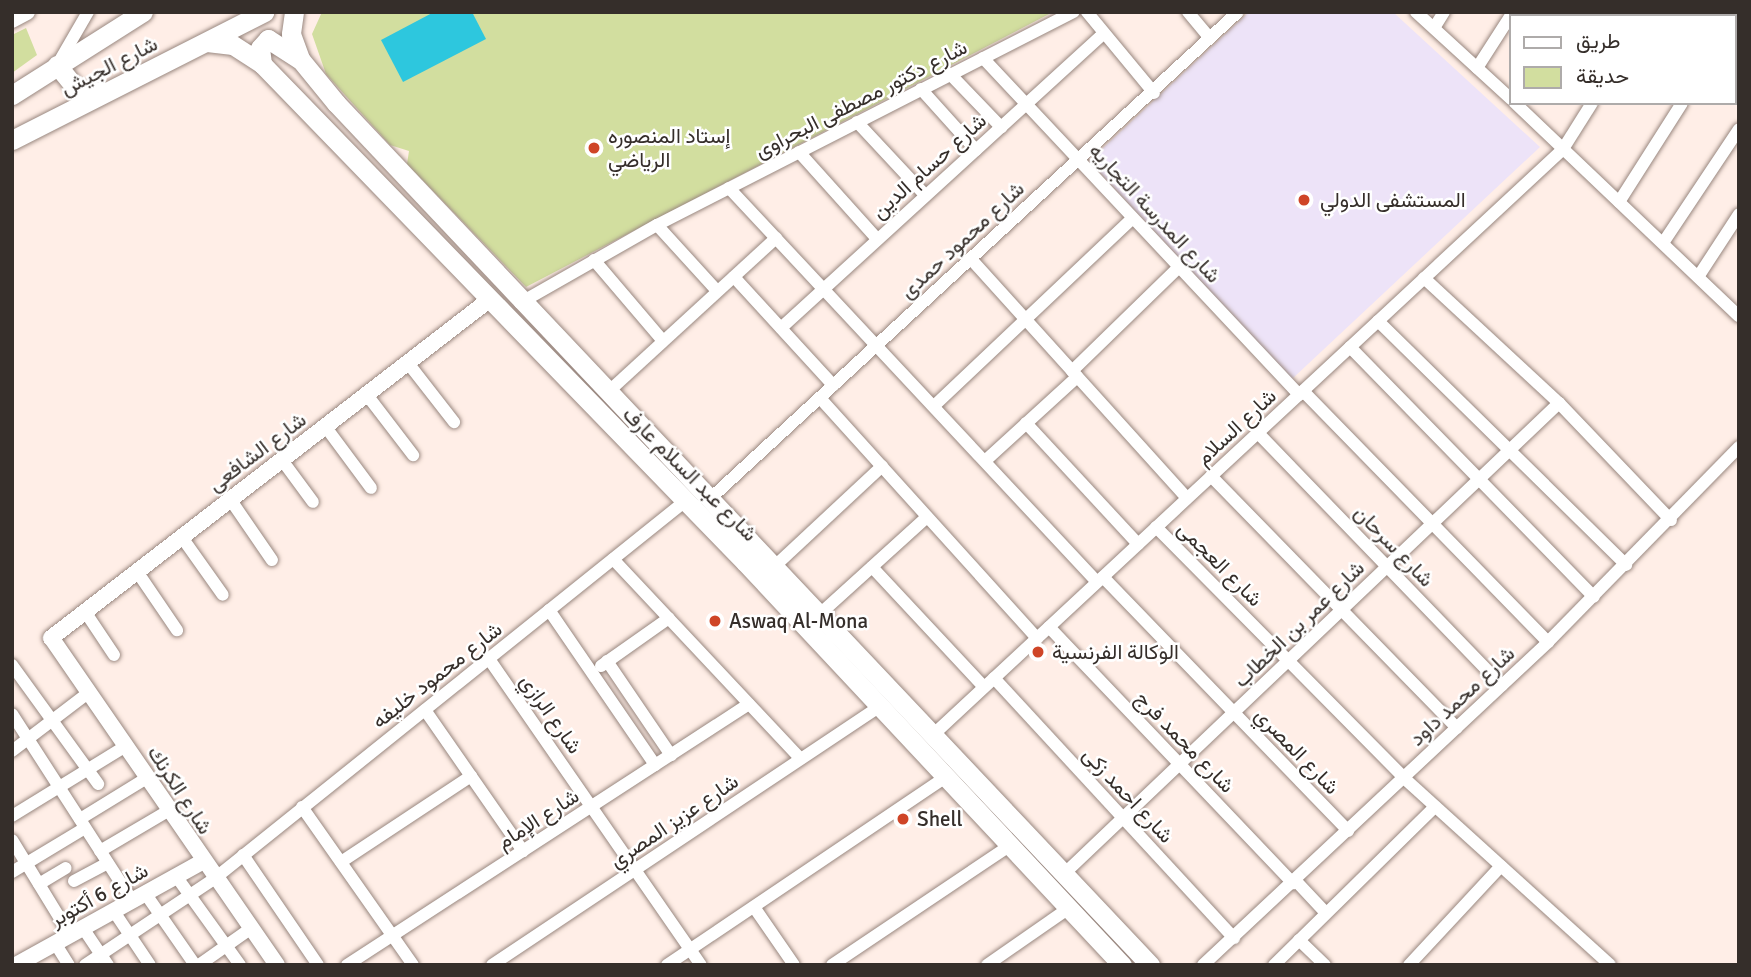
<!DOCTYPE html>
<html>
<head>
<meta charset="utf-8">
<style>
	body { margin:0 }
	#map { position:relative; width:1751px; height:977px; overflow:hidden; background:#ffeee7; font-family:Signika,Vazirmatn,sans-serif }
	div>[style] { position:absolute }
	.medical>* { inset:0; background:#ede3f8 }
	.green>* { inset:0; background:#d2de9f }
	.water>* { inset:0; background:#2dc7de }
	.roads { filter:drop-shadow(0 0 2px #99877f) drop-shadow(0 0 2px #99877f) }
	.minor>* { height:12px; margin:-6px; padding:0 6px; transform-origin:6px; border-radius:6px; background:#fff }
	.tertiary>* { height:16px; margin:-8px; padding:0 8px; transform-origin:8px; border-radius:8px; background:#fff }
	.primary>* { height:19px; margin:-9.5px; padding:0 9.5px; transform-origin:9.5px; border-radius:9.5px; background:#fff }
	.dots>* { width:19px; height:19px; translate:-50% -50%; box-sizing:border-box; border:4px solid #fff; border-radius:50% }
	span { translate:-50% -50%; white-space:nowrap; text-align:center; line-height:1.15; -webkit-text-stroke:5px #fff; paint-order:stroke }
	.street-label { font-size:21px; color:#352e2a }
	.poi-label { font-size:21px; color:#352e2a }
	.left { translate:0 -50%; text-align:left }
	.frame { position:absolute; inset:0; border:14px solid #352e2a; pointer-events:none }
	.legend { position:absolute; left:1509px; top:14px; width:228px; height:91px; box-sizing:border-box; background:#fff; border:2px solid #aeabaa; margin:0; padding:9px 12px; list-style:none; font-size:21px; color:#352e2a }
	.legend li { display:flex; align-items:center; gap:14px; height:35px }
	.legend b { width:35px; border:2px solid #aeabaa }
</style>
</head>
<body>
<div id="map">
	<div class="medical">
		<i style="clip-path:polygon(1249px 12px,1393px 12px,1540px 147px,1292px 379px,1089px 161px)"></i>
	</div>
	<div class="green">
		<i style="clip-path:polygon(322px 12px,1053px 12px,526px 287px,407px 164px,409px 151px,390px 145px,326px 74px,312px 34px)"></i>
		<i style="clip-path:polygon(26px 28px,37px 55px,12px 73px,12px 35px)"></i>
	</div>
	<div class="water">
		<i style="clip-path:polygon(434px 12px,472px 12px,486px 39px,403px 82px,381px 40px)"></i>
	</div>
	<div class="roads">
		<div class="minor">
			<i style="left:1087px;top:12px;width:105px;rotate:50.4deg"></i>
			<i style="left:1188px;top:12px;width:34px;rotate:50deg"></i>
			<i style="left:1416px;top:12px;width:129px;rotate:42.5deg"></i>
			<i style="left:1577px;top:16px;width:4px;rotate:-63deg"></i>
			<i style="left:1648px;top:16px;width:4px;rotate:-63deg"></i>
			<i style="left:1735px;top:18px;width:6px;rotate:-51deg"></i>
			<i style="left:1434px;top:28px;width:19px;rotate:-58deg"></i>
			<i style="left:983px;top:58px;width:462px;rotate:46.8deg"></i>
			<i style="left:59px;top:62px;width:58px;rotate:-59.9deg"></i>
			<i style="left:1477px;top:68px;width:67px;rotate:-57.3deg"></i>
			<i style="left:950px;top:74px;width:74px;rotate:46.1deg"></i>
			<i style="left:921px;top:89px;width:82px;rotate:48deg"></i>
			<i style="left:1515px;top:103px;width:309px;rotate:43.6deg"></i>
			<i style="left:857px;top:122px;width:100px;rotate:47deg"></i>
			<i style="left:799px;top:152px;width:117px;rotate:48.1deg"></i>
			<i style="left:729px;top:188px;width:539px;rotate:46.95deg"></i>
			<i style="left:1619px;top:202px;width:117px;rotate:-57.5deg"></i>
			<i style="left:657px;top:225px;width:89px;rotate:47.7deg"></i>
			<i style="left:1663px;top:243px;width:137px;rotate:-56.3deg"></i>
			<i style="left:971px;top:259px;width:322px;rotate:47.9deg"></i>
			<i style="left:594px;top:260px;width:106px;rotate:49.6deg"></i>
			<i style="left:734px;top:277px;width:147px;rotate:47.5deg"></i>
			<i style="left:1698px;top:277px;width:75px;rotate:-56.9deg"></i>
			<i style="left:1424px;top:278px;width:184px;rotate:42.8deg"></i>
			<i style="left:1559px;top:403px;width:162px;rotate:46.3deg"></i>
			<i style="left:520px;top:303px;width:158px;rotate:-29.7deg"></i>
			<i style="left:657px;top:225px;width:468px;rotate:-27.1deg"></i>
			<i style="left:1378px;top:321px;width:348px;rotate:44.5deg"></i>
			<i style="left:781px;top:328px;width:437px;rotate:-42.4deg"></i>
			<i style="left:1350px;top:347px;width:349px;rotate:45.7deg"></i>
			<i style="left:408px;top:363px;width:75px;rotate:52.1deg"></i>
			<i style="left:1072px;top:371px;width:149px;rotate:-44.2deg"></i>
			<i style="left:1303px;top:391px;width:351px;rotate:45.7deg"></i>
			<i style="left:608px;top:392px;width:228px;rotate:-42.5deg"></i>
			<i style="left:367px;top:395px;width:76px;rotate:52.5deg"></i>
			<i style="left:820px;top:398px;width:324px;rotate:47.9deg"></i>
			<i style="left:935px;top:405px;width:272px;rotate:-43.4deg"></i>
			<i style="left:1026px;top:423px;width:165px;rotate:47.2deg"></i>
			<i style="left:325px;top:426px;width:77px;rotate:53.4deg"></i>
			<i style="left:1258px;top:433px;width:351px;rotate:46deg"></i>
			<i style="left:282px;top:460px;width:52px;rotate:53.6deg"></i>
			<i style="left:985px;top:461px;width:125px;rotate:-42.4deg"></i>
			<i style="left:1211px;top:476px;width:352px;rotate:45.7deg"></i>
			<i style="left:712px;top:497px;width:715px;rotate:-42.68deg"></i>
			<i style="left:230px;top:499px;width:74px;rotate:55.5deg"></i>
			<i style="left:1156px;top:527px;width:353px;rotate:45.3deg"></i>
			<i style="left:1404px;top:778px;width:278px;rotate:42.2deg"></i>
			<i style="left:181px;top:536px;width:72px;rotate:54.6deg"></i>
			<i style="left:613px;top:559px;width:274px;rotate:46.8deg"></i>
			<i style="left:776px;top:565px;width:145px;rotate:-43deg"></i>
			<i style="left:872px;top:567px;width:164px;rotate:47deg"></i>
			<i style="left:136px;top:570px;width:73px;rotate:55.7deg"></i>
			<i style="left:1103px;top:577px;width:353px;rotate:46deg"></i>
			<i style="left:84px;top:610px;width:54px;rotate:56.3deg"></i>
			<i style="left:549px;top:610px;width:188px;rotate:55.6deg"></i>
			<i style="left:821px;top:613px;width:143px;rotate:-42.2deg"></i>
			<i style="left:1049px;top:627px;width:354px;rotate:46.4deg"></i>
			<i style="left:489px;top:659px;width:372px;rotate:55.3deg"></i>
			<i style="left:607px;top:661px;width:114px;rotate:55.8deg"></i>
			<i style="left:12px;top:665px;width:147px;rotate:54.1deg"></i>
			<i style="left:601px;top:666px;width:83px;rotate:-35.2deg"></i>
			<i style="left:994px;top:678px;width:354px;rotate:47.3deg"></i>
			<i style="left:425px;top:710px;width:172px;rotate:55.2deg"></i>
			<i style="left:12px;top:714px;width:221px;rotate:57.2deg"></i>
			<i style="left:934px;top:734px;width:859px;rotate:-42.92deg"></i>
			<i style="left:1563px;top:149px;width:54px;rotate:-57.8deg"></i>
			<i style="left:12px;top:751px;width:96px;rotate:-37.3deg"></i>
			<i style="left:302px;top:807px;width:193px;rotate:54.9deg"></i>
			<i style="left:12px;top:816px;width:134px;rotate:-31.6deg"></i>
			<i style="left:80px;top:819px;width:79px;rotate:-31.5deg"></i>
			<i style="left:12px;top:840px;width:111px;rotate:58.6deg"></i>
			<i style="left:100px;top:851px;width:79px;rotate:-30.5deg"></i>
			<i style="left:243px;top:855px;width:133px;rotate:55.7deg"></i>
			<i style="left:341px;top:862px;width:156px;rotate:-33.5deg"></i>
			<i style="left:12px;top:872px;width:85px;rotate:-31.1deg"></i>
			<i style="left:1065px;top:873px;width:682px;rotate:-43.57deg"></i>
			<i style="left:176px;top:876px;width:110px;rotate:54.3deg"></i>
			<i style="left:1295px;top:880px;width:45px;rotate:46.8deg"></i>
			<i style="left:74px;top:881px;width:38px;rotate:-28deg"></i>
			<i style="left:39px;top:884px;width:31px;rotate:-31deg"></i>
			<i style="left:145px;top:893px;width:88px;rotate:55.2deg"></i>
			<i style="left:754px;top:907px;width:70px;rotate:55.4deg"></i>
			<i style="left:113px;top:910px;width:66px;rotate:56.1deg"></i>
			<i style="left:83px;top:928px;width:45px;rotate:56deg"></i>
			<i style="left:1299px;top:940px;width:36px;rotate:44deg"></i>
			<i style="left:55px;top:943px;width:26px;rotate:58deg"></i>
			<i style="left:85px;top:965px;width:155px;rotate:-33.7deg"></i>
			<i style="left:214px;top:879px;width:603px;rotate:-38.73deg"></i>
			<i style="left:199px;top:965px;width:62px;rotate:-35.2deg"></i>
			<i style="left:347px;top:965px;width:479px;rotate:-33deg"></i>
			<i style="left:492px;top:965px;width:464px;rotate:-33.7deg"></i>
			<i style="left:667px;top:965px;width:334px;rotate:-34deg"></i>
			<i style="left:832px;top:965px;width:213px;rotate:-33.9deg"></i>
			<i style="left:987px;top:965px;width:100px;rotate:-34.8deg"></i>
			<i style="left:1203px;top:965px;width:473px;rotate:-43.1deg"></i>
			<i style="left:1548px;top:642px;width:273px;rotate:-45.6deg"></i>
			<i style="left:1274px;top:965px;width:226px;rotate:-44.5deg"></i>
			<i style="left:1409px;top:965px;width:135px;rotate:-47.1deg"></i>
		</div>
		<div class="tertiary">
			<i style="left:12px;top:20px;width:17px;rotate:-28deg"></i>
			<i style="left:16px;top:965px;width:213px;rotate:-29deg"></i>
			<i style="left:277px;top:965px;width:397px;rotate:-124.6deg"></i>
			<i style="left:51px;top:638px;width:553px;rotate:-37.66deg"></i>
		</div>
		<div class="primary">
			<i style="left:294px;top:12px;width:22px;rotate:98deg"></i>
			<i style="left:291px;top:34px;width:27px;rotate:70deg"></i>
			<i style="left:300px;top:59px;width:57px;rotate:50.7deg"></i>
			<i style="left:336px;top:103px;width:1186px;rotate:46.64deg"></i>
			<i style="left:207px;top:42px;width:26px;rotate:7deg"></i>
			<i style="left:233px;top:45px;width:35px;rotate:33deg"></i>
			<i style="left:262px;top:64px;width:694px;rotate:45.88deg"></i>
			<i style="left:745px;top:562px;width:552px;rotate:46.91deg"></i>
			<i style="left:262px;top:64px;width:16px;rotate:-97deg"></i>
			<i style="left:260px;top:48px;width:12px;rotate:-48deg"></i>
			<i style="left:268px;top:39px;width:37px;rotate:33deg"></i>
			<i style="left:57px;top:65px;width:32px;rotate:51deg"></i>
			<i style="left:77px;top:90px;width:28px;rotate:4deg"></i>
			<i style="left:12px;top:95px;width:155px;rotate:-32.4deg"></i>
			<i style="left:12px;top:140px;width:283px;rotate:-26.9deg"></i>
		</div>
	</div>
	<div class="dots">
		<i style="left:594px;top:148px;background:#cf4527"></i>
		<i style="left:1304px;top:200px;background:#cf4527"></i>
		<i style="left:715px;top:621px;background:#cf4527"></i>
		<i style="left:1038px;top:652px;background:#cf4527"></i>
		<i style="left:903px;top:819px;background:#cf4527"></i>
	</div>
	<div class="street-label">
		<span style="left:109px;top:66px;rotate:-27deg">شارع الجيش</span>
		<span style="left:861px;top:99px;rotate:-27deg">شارع دكتور مصطفى البحراوى</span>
		<span style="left:929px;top:166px;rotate:-42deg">شارع حسام الدين</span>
		<span style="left:1155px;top:213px;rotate:47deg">شارع المدرسة التجاريه</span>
		<span style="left:962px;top:240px;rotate:-43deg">شارع محمود حمدى</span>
		<span style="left:1236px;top:427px;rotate:-43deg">شارع السلام</span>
		<span style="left:257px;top:452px;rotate:-37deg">شارع الشافعى</span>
		<span style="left:690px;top:474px;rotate:45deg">شارع عبد السلام عارف</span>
		<span style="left:1394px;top:546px;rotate:46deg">شارع سرحان</span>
		<span style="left:1220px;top:564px;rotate:45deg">شارع العجمى</span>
		<span style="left:1299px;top:624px;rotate:-44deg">شارع عمر بن الخطاب</span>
		<span style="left:437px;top:675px;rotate:-38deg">شارع محمود خليفه</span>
		<span style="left:1462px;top:696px;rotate:-43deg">شارع محمد داود</span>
		<span style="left:551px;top:714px;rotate:55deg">شارع الرازي</span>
		<span style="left:1185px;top:742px;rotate:46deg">شارع محمد فرج</span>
		<span style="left:1297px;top:751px;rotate:46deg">شارع المصري</span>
		<span style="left:180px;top:790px;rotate:57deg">شارع الكرنك</span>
		<span style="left:1128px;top:795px;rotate:47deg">شارع احمد زكى</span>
		<span style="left:538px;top:819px;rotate:-33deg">شارع الإمام</span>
		<span style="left:674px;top:821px;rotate:-34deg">شارع عزيز المصري</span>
		<span style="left:99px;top:895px;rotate:-29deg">شارع 6 أكتوبر</span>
	</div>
	<div class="poi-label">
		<span class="left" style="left:608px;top:148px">إستاد المنصوره<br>الرياضي</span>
		<span class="left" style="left:1320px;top:200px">المستشفى الدولي</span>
		<span class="left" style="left:729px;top:621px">Aswaq Al-Mona</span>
		<span class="left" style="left:1052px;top:652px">الوكالة الفرنسية</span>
		<span class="left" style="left:917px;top:819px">Shell</span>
	</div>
	<div class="frame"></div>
	<ul class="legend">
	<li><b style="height:9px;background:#fff"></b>طريق</li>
	<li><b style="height:19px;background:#d2de9f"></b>حديقة</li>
	</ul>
</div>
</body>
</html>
